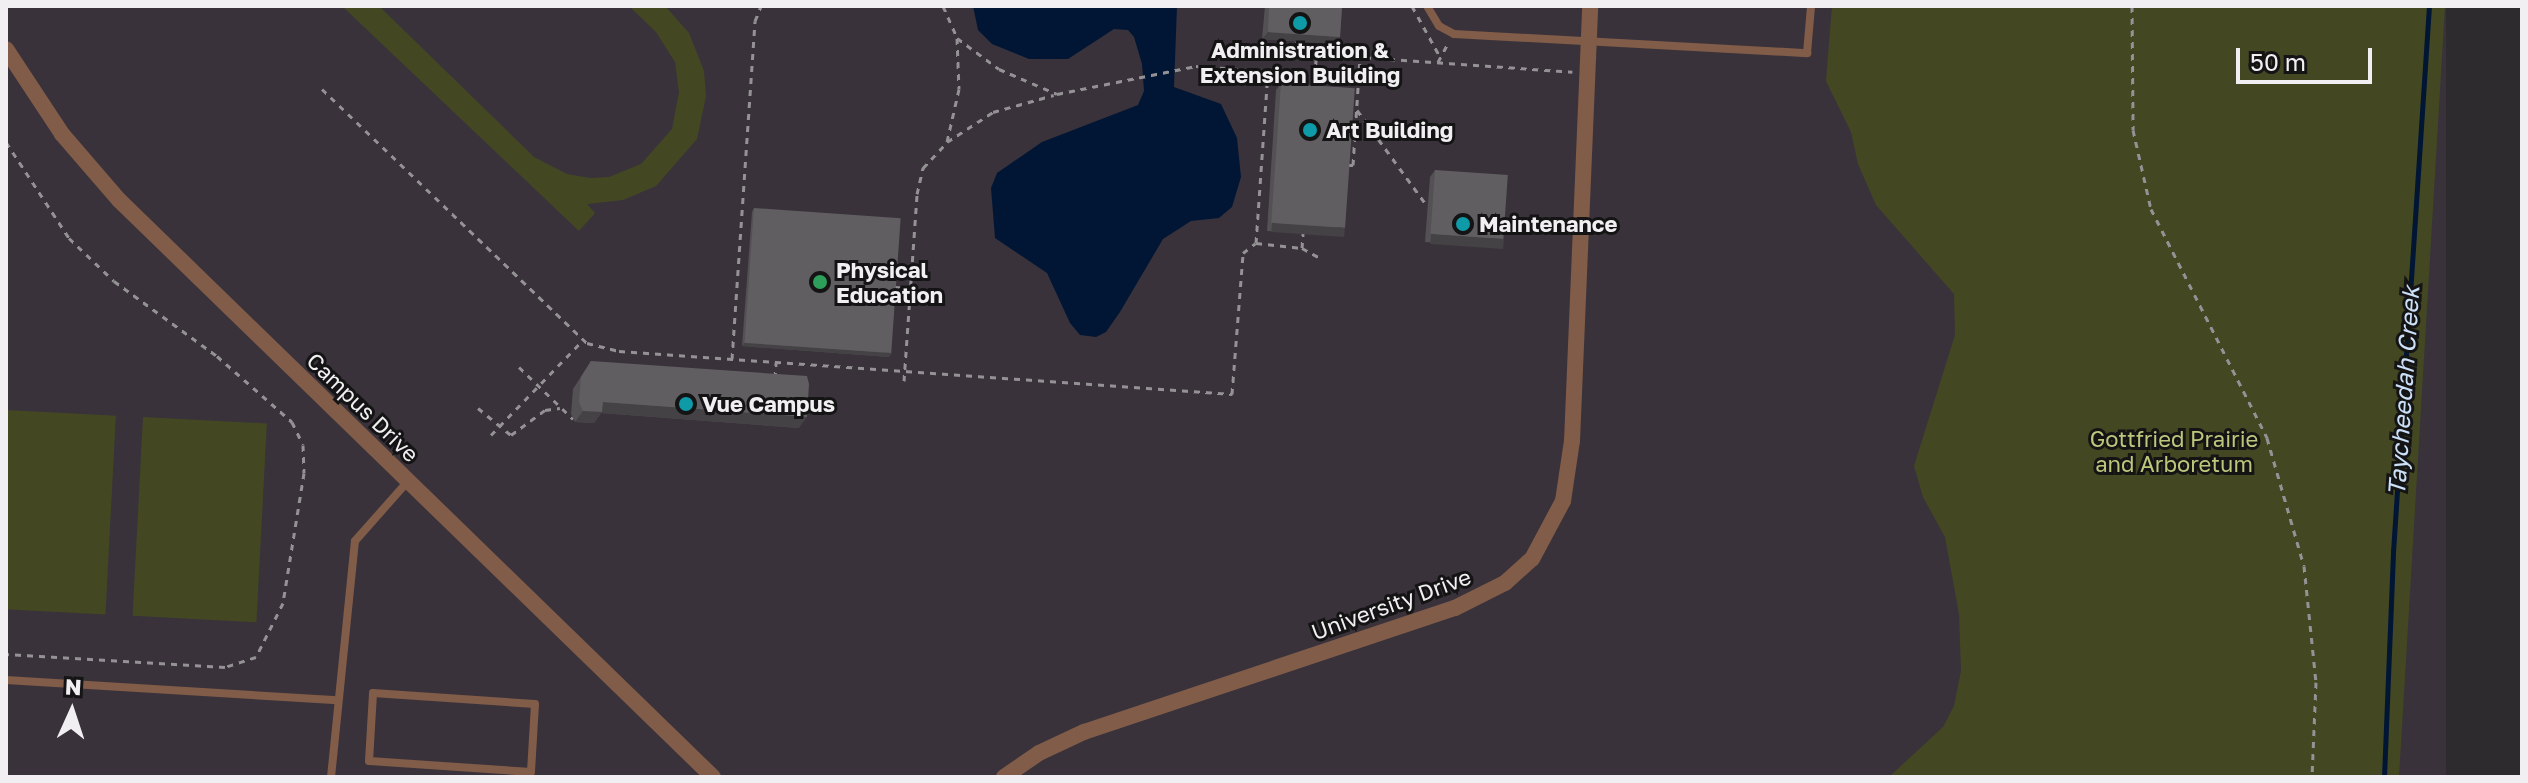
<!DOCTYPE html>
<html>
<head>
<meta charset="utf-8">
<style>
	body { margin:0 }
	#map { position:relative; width:2528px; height:783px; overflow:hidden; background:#2d2b2e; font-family:"Golos Text",sans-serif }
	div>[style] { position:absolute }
	.built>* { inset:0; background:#39323a; transform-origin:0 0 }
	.green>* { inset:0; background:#434823; transform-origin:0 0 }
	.water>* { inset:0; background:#001634 }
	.stream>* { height:5px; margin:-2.5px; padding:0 2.5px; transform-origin:2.5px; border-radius:2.5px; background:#001634 }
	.path>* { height:3px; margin-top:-1.5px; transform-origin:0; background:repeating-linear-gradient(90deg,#949295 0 6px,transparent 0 12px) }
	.lane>* { height:8px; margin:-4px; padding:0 4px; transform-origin:4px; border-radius:4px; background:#815c48 }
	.street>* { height:16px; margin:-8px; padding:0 8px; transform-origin:8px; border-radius:8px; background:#815c48 }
	.wall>* { inset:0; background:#535154 }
	.shaded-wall>* { inset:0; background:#444245; transform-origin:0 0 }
	.building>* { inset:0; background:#615e62; transform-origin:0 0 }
	.dots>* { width:22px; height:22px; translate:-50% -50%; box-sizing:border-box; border:4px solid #151415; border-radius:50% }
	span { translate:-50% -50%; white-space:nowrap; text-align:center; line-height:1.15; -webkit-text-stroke:6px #151415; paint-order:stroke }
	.poi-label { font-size:22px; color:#f1eff1; font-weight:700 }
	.left { translate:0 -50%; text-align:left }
	.street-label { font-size:22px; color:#f1eff1 }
	.park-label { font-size:22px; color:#bdc77c }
	.water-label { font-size:24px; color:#cce0f8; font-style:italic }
	.frame { position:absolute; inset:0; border:8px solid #f1eff1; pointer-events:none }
	.north { position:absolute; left:32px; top:671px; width:80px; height:80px; -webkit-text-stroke:6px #151415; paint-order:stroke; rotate:3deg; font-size:22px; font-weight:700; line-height:32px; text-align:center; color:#f1eff1 }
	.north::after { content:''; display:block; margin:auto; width:28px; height:36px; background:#f1eff1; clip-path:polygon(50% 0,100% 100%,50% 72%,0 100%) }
	.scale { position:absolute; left:2236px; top:48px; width:136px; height:36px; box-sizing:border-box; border:4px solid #f1eff1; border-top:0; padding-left:10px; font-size:24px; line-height:28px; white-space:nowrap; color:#f1eff1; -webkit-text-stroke:6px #151415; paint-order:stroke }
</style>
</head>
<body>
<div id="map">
	<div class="built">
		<i style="left:6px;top:6px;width:2440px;height:771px"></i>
	</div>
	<div class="green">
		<i style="clip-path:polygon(342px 6px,379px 6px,534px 157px,567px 174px,590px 178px,609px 177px,641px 164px,672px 129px,679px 92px,675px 62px,656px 32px,629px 6px,665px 6px,689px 33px,704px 71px,706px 96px,697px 139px,656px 186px,623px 200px,587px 204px,595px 213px,579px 231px)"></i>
		<i style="clip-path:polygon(1832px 6px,2445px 6px,2399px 777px,1889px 777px,1943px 727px,1954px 706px,1961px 671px,1959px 614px,1945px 537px,1923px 497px,1914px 466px,1955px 335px,1954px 294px,1876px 205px,1858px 164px,1851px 132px,1826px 81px)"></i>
		<i style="left:6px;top:410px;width:110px;height:199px;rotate:3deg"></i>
		<i style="left:143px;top:417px;width:124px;height:199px;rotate:3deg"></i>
	</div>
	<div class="water">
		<i style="clip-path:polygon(973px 6px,1177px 6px,1174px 87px,1221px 104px,1237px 138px,1241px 177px,1232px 207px,1219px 218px,1191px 221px,1163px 239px,1120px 312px,1106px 332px,1096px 337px,1080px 335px,1070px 323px,1047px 273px,995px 238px,991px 188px,997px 173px,1042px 142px,1138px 105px,1144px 91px,1142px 64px,1134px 37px,1128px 30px,1114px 29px,1068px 59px,1029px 59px,992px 44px,978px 30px)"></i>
	</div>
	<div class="stream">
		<i style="left:2384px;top:777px;width:225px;rotate:-87.7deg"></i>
		<i style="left:2393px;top:552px;width:547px;rotate:-86.23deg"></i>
	</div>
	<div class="path">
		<i style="left:943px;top:6px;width:35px;rotate:66deg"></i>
		<i style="left:957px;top:38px;width:52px;rotate:36.4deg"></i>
		<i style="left:999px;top:69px;width:63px;rotate:23.3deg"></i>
		<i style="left:1057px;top:94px;width:142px;rotate:-11.4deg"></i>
		<i style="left:1196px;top:66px;width:97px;rotate:4.1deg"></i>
		<i style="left:1293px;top:73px;width:14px;rotate:94deg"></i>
		<i style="left:1412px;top:6px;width:56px;rotate:61.1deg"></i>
		<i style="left:2132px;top:6px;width:124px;rotate:89.5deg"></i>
		<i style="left:2133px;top:130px;width:81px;rotate:77.2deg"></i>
		<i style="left:2151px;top:209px;width:257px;rotate:63.1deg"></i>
		<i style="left:2267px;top:438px;width:133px;rotate:73.9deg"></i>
		<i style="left:2304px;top:566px;width:117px;rotate:84.1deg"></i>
		<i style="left:2316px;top:682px;width:95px;rotate:92.4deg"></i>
		<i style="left:957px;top:38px;width:51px;rotate:87.8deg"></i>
		<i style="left:959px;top:89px;width:54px;rotate:102.8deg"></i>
		<i style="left:947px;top:142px;width:55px;rotate:-33.1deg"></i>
		<i style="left:993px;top:112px;width:63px;rotate:-15.6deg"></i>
		<i style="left:1295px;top:42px;width:22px;rotate:10deg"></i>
		<i style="left:1317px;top:46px;width:43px;rotate:94deg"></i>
		<i style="left:1317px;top:54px;width:256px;rotate:4deg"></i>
		<i style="left:1438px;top:62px;width:19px;rotate:-62deg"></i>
		<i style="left:322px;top:89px;width:367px;rotate:43.8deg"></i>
		<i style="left:587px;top:343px;width:33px;rotate:14deg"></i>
		<i style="left:619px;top:351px;width:615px;rotate:4.01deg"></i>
		<i style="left:1232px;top:394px;width:141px;rotate:-85.5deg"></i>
		<i style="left:1243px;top:253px;width:16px;rotate:-38deg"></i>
		<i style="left:1256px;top:243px;width:46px;rotate:6.2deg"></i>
		<i style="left:1302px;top:248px;width:21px;rotate:29deg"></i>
		<i style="left:1357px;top:110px;width:120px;rotate:53.8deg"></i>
		<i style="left:6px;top:142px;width:115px;rotate:56.7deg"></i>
		<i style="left:69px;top:238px;width:62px;rotate:43.7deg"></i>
		<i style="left:114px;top:281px;width:127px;rotate:36.1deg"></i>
		<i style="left:217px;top:356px;width:100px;rotate:41.3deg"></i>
		<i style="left:292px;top:422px;width:25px;rotate:64deg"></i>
		<i style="left:303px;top:445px;width:28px;rotate:88deg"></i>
		<i style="left:304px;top:473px;width:132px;rotate:99.2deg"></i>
		<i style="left:283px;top:603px;width:60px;rotate:116.6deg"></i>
		<i style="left:256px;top:657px;width:33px;rotate:162deg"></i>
		<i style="left:225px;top:667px;width:219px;rotate:-176.6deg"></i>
		<i style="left:1349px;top:165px;width:4px"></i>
		<i style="left:1353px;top:165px;width:108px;rotate:-86.3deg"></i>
		<i style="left:1256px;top:243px;width:172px;rotate:-86deg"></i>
		<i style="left:1302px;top:248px;width:15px;rotate:-86deg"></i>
		<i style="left:894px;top:287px;width:16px;rotate:4deg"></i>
		<i style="left:732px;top:359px;width:339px;rotate:-86.1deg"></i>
		<i style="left:755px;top:21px;width:16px;rotate:-68deg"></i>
		<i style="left:519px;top:367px;width:75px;rotate:43.9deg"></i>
		<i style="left:775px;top:378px;width:16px;rotate:-86deg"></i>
		<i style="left:904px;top:381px;width:187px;rotate:-86deg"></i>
		<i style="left:917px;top:194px;width:27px;rotate:-77deg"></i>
		<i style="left:923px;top:168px;width:35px;rotate:-47deg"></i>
		<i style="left:478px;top:408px;width:43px;rotate:39.3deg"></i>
		<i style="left:511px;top:435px;width:42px;rotate:-36.3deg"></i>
		<i style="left:545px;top:410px;width:15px;rotate:-8deg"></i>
		<i style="left:491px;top:435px;width:132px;rotate:-45.9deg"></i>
	</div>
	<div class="lane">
		<i style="left:1427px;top:6px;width:23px;rotate:59deg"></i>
		<i style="left:1439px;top:26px;width:17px;rotate:28deg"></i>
		<i style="left:1454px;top:34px;width:354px;rotate:3.1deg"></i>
		<i style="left:1807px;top:53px;width:47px;rotate:-85.1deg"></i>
		<i style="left:6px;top:680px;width:332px;rotate:3.5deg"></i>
		<i style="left:373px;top:693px;width:162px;rotate:3.9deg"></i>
		<i style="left:535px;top:704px;width:68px;rotate:93.4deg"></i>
		<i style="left:531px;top:772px;width:162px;rotate:-176.1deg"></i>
		<i style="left:369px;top:761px;width:68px;rotate:-86.6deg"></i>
		<i style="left:331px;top:777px;width:237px;rotate:-84.2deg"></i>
		<i style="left:355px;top:541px;width:80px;rotate:-48.5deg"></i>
	</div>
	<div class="street">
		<i style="left:6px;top:49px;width:102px;rotate:56.6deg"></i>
		<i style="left:62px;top:134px;width:87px;rotate:49.2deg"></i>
		<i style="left:119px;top:200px;width:828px;rotate:44.17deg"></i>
		<i style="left:1004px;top:777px;width:42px;rotate:-34.4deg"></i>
		<i style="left:1039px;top:753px;width:50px;rotate:-25deg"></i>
		<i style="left:1084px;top:732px;width:391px;rotate:-18.5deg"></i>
		<i style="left:1455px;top:608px;width:56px;rotate:-26.6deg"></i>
		<i style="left:1505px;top:583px;width:36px;rotate:-42deg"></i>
		<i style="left:1532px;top:559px;width:66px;rotate:-61.9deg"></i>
		<i style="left:1563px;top:501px;width:61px;rotate:-81.5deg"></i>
		<i style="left:1572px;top:441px;width:435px;rotate:-87.6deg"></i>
	</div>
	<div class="wall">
		<i style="clip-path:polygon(1265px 6px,1342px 6px,1340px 37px,1334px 44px,1262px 39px)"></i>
		<i style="clip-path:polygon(1281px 83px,1340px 236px,1267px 231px,1276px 90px)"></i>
		<i style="clip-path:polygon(1435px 170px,1498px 247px,1425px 242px,1430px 177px)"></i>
		<i style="clip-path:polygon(754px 208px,889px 357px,742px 346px,752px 212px)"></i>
		<i style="clip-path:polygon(591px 361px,799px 428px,601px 413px,594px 423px,575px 422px,571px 414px,573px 389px)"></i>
	</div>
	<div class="shaded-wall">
		<i style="clip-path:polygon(1268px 32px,1340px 37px,1334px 44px,1262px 39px)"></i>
		<i style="left:1272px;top:223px;width:73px;height:9px;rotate:4deg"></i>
		<i style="left:1431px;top:234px;width:73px;height:10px;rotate:4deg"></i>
		<i style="clip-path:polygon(744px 343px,892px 353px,889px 357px,742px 346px)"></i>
		<i style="clip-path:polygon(603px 402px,807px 417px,799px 428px,601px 413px,594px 423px,575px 422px,583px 411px)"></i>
	</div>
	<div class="building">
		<i style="clip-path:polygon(1269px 6px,1342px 6px,1340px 37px,1268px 32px)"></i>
		<i style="left:1281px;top:83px;width:74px;height:140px;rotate:4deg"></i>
		<i style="left:1435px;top:170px;width:73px;height:64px;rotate:4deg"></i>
		<i style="left:754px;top:208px;width:147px;height:135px;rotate:4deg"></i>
		<i style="clip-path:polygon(591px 361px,807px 376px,809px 384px,807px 417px,603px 402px,602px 412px,583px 411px,579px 402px,581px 377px)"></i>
	</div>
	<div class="dots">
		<i style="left:1300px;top:23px;background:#0f9aa8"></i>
		<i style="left:1310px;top:130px;background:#0f9aa8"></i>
		<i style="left:1463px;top:224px;background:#0f9aa8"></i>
		<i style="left:820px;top:282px;background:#2e9e5b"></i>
		<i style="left:686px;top:404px;background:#0f9aa8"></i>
	</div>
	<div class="poi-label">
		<span style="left:1300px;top:62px">Administration &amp;<br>Extension Building</span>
		<span class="left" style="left:1326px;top:130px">Art Building</span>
		<span class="left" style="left:1479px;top:224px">Maintenance</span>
		<span class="left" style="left:836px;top:282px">Physical<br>Education</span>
		<span class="left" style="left:702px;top:404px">Vue Campus</span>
	</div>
	<div class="street-label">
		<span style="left:363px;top:407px;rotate:44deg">Campus Drive</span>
		<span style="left:1391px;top:604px;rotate:-20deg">University Drive</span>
	</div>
	<div class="park-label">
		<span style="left:2174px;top:451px">Gottfried Prairie<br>and Arboretum</span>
	</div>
	<div class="water-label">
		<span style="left:2403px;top:391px;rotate:-86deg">Taycheedah Creek</span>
	</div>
	<div class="frame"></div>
	<div class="north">N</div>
	<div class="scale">50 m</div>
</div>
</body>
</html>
